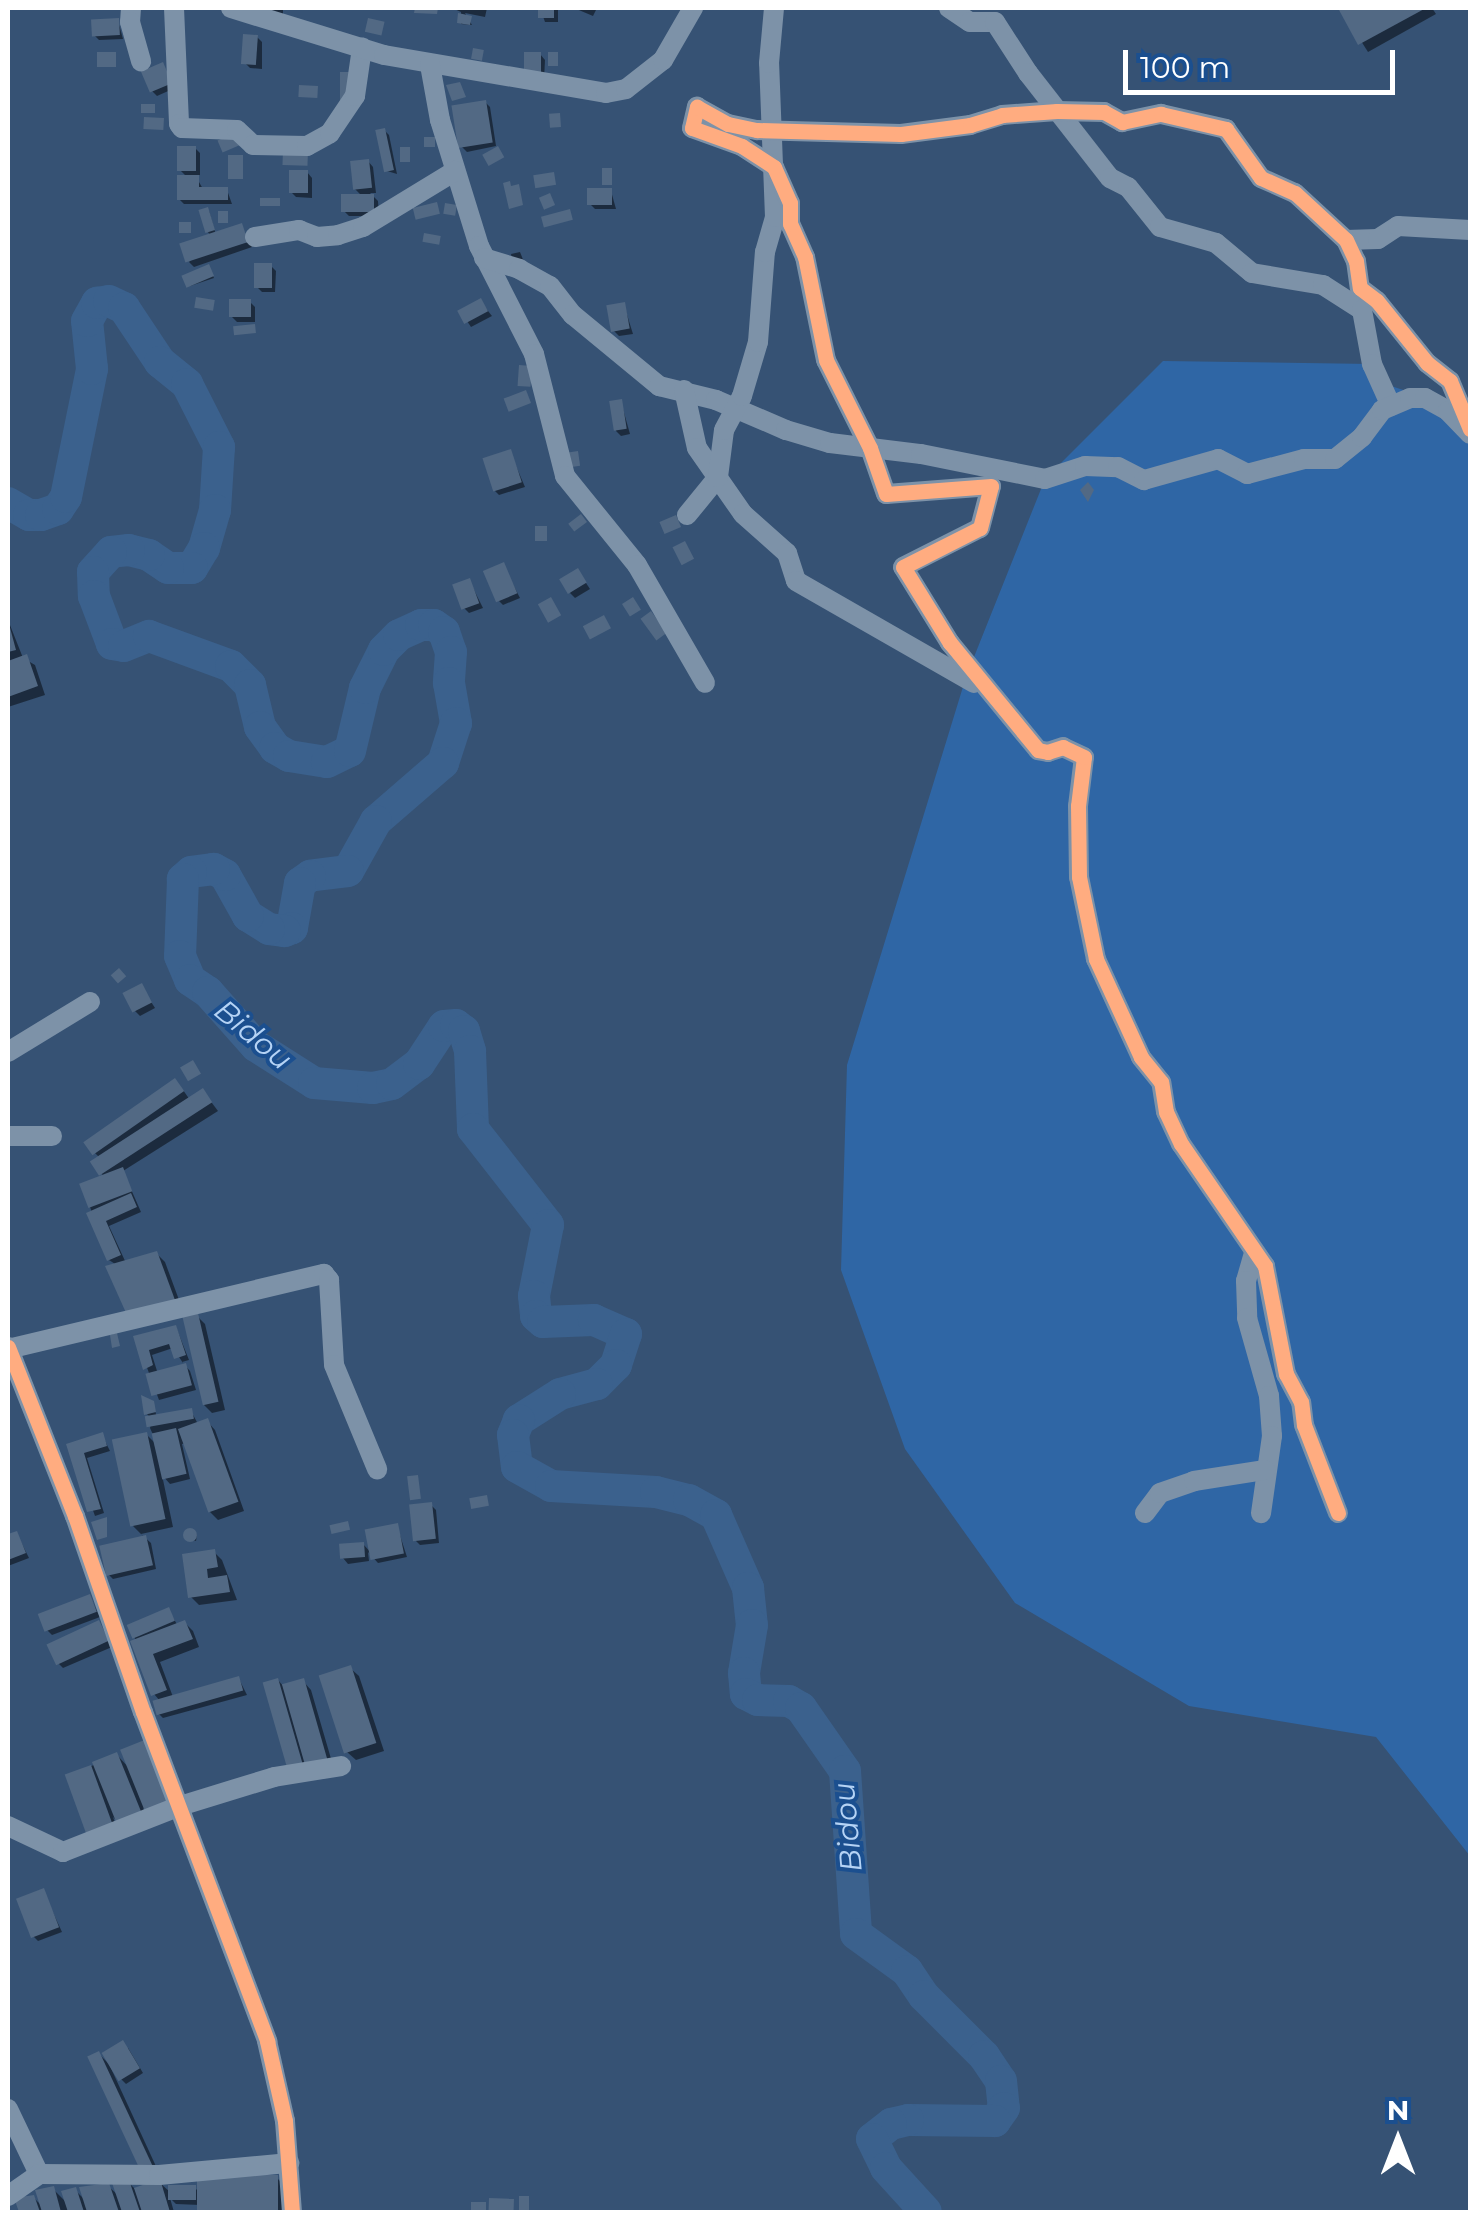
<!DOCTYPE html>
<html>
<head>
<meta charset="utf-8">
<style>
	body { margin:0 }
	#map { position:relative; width:1478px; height:2220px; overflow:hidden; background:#365274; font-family:Montserrat,sans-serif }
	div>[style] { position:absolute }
	.green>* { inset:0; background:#2f66a5 }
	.shadow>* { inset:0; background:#0007 }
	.river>* { height:32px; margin:-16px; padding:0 16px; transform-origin:16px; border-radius:16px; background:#3b618d }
	.building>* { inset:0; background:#526984; transform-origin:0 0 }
	.round { border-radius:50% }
	.minor>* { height:20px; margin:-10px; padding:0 10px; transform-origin:10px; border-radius:10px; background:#7d92a8 }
	.cycleway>* { height:15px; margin:-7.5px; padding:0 7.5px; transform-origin:7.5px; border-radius:7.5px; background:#ffac80 }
	span { translate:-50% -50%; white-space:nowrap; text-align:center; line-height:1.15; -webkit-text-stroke:8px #1b4f8f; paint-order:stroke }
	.water-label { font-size:30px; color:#b5d3f5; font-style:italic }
	.frame { position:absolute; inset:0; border:10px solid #fff; pointer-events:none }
	.north { position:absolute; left:1348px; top:2090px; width:100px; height:100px; -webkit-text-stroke:8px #1b4f8f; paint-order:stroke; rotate:0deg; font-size:28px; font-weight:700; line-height:40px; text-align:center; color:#fff }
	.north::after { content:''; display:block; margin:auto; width:35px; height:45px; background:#fff; clip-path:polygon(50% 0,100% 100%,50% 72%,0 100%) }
	.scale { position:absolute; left:1123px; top:50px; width:272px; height:45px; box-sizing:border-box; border:5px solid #fff; border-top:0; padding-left:12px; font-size:30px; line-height:35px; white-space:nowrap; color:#fff; -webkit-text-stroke:8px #1b4f8f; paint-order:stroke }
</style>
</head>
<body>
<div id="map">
	<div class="green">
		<i style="clip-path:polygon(1163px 361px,1372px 364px,1382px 383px,1470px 412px,1470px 1856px,1376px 1737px,1189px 1706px,1015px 1603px,905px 1449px,841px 1270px,847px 1065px,966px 677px,1045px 479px)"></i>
	</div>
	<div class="shadow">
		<i style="clip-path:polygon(251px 8px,283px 8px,283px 16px)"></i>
		<i style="clip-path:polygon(452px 8px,487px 8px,485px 17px,465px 13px,472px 25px,461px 24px,461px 12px)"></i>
		<i style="clip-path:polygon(540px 8px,558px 8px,558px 22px,545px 22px)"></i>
		<i style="clip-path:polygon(574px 8px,597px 8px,593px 16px)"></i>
		<i style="clip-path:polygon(1348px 8px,1432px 8px,1436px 14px,1368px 52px,1342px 11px)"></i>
		<i style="clip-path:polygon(118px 21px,123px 39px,99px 40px,94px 35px)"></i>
		<i style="clip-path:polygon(257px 37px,262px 42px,262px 69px,250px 68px,245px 63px)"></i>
		<i style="clip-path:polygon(540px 54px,545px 60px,544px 80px,531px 78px)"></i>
		<i style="clip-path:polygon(163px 65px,175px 88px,157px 96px,152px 91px)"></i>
		<i style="clip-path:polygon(485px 102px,490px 107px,496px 146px,467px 152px,462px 147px)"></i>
		<i style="clip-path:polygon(384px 130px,389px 135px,397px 174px,387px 171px)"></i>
		<i style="clip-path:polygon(195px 148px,200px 153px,200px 175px,195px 175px,203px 189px,227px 190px,232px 204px,184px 204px,179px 199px,187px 177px,180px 170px)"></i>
		<i style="clip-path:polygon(368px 161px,373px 167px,376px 193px,370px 193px,378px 201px,379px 216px,349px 216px,344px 211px,362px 196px,355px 189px)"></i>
		<i style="clip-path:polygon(307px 172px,312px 178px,312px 198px,296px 197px,291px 192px)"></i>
		<i style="clip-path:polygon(611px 191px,616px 209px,595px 209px,590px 204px)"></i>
		<i style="clip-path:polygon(209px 211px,216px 235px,241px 226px,252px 247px,194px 267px,189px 262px,212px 237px,207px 231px)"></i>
		<i style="clip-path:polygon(520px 252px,524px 262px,513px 263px,511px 254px)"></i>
		<i style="clip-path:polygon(271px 266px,276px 271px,275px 292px,262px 292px,257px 287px)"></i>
		<i style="clip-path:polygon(210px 269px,214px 278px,190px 286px)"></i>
		<i style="clip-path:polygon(480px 301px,492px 316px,471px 327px,461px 312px)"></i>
		<i style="clip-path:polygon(250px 302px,255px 307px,255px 322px,237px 322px,232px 317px)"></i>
		<i style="clip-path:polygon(624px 305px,633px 334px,619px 336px,614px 331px)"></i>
		<i style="clip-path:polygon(621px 402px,630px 434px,621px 436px,616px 431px)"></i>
		<i style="clip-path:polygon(510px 452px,525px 487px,499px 495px,494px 490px)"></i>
		<i style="clip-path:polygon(503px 565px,520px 598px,503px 605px,498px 600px)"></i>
		<i style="clip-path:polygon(578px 571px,590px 589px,575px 598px,570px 593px)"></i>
		<i style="clip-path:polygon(469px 580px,483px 608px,469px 613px,464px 608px)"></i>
		<i style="clip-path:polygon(8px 620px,23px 658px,35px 665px,45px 695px,8px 707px)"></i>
		<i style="clip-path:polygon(141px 986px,155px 1008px,140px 1016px,135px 1011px)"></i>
		<i style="clip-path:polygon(183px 1090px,190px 1100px,203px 1091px,218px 1111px,123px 1171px,141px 1212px,109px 1226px,126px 1263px,157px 1254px,165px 1262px,182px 1308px,109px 1260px,90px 1207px,104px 1177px,93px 1162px,100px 1158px,93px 1151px)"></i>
		<i style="clip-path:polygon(197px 1316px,205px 1324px,225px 1410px,212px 1413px,204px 1405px)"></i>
		<i style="clip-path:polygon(evenodd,176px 1327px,189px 1360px,182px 1362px,190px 1371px,196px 1390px,159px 1400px,136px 1338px,176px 1327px,173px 1348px,185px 1366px,158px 1374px,152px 1355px,173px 1348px)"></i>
		<i style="clip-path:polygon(154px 1406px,157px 1418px,191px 1411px,198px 1424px,207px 1421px,215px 1430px,244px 1511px,218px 1520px,210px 1512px,186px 1443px,182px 1444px,190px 1479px,170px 1484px,162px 1475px,173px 1527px,141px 1534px,151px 1543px,156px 1569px,113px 1579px,108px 1574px,145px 1538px,133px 1526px,147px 1435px,158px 1446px,150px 1428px,152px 1419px,146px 1413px)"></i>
		<i style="clip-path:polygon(102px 1435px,110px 1451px,87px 1458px,104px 1513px,95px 1516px,69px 1445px)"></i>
		<i style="clip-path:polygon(431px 1505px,436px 1510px,439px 1543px,420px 1545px,415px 1540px)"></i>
		<i style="clip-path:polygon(397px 1526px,407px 1557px,378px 1563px,368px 1552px,369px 1561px,348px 1564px,343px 1558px,363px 1544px,373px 1555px)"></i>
		<i style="clip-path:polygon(187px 1531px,197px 1534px,196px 1541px,186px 1538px)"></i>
		<i style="clip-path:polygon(17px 1534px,29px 1558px,8px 1566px,8px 1537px)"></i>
		<i style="clip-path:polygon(214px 1552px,222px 1560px,237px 1600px,199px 1605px,191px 1597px)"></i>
		<i style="clip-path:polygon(90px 1597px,100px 1617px,52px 1635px,47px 1630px)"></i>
		<i style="clip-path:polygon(168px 1609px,178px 1626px,185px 1623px,193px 1631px,199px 1647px,160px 1662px,173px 1697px,239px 1679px,247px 1695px,163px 1718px,158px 1713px,160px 1701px,154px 1694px,134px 1636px)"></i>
		<i style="clip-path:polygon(99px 1623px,112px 1647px,63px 1668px,58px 1663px)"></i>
		<i style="clip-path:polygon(350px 1668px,359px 1676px,384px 1751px,356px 1760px,347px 1752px)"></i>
		<i style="clip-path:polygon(278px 1680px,284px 1687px,303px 1681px,311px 1690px,334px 1769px,299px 1780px)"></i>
		<i style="clip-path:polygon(117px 1755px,131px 1770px,157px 1821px,143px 1808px,149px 1823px,128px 1832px,113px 1817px,120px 1837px,68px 1776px)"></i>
		<i style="clip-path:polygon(43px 1891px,62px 1932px,38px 1941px,33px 1936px)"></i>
		<i style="clip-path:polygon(128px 2048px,143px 2073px,126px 2084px,121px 2079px)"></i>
		<i style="clip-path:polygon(99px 2054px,109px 2064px,160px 2175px,151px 2179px)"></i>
		<i style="clip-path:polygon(277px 2178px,288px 2189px,288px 2212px,200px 2212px,200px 2205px,176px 2204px,170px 2198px,174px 2212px,22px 2212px,18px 2200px,33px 2197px,43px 2207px,53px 2189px,67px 2203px,75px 2190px,86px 2201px,108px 2186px,119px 2196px,129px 2183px,136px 2190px,159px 2182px,171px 2193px,195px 2188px,200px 2193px)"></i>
	</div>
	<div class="river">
		<i style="left:8px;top:503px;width:24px;rotate:30deg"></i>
		<i style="left:29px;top:515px;width:12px"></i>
		<i style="left:41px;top:515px;width:18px;rotate:-19deg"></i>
		<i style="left:58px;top:509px;width:14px;rotate:-56deg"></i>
		<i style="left:66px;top:497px;width:131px;rotate:-78.5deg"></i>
		<i style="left:92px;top:369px;width:48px;rotate:-95.9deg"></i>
		<i style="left:87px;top:321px;width:21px;rotate:-61deg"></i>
		<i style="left:97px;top:303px;width:12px;rotate:-9deg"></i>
		<i style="left:109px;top:301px;width:17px;rotate:25deg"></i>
		<i style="left:124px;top:308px;width:65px;rotate:56.3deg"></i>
		<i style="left:160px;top:362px;width:35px;rotate:39deg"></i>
		<i style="left:187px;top:384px;width:71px;rotate:63.1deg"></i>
		<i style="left:219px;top:447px;width:63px;rotate:93.6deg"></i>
		<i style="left:215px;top:510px;width:40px;rotate:106deg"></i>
		<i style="left:204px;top:548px;width:23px;rotate:121deg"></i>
		<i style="left:192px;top:568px;width:24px;rotate:180deg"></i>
		<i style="left:168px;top:568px;width:23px;rotate:-146deg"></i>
		<i style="left:149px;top:555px;width:21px;rotate:-166deg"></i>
		<i style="left:129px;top:550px;width:18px;rotate:174deg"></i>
		<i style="left:111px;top:552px;width:27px;rotate:132deg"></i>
		<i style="left:93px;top:572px;width:24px;rotate:88deg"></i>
		<i style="left:94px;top:596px;width:51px;rotate:69.4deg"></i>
		<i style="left:112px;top:644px;width:12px;rotate:9deg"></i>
		<i style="left:124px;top:646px;width:27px;rotate:-22deg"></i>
		<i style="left:149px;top:636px;width:87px;rotate:20.1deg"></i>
		<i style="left:231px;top:666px;width:27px;rotate:45deg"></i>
		<i style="left:250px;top:685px;width:43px;rotate:76.6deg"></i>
		<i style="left:260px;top:727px;width:26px;rotate:54deg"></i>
		<i style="left:275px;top:748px;width:16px;rotate:30deg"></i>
		<i style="left:289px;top:756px;width:38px;rotate:9deg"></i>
		<i style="left:327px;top:762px;width:25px;rotate:-26deg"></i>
		<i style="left:350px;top:751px;width:65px;rotate:-76.6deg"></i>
		<i style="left:365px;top:688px;width:42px;rotate:-63.4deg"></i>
		<i style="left:384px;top:650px;width:21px;rotate:-45deg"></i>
		<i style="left:399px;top:635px;width:24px;rotate:-24deg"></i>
		<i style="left:421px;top:625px;width:13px"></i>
		<i style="left:434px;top:625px;width:12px;rotate:35deg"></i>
		<i style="left:444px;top:632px;width:21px;rotate:71deg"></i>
		<i style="left:451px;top:652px;width:31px;rotate:94deg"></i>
		<i style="left:449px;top:683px;width:41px;rotate:80.1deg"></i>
		<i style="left:456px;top:723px;width:42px;rotate:108deg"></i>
		<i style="left:443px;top:763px;width:89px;rotate:139.1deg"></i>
		<i style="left:376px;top:821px;width:57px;rotate:119.2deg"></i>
		<i style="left:348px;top:871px;width:38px;rotate:173deg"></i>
		<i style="left:310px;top:876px;width:12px;rotate:145deg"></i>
		<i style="left:300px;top:883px;width:46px;rotate:100.1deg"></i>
		<i style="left:292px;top:928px;width:8px;rotate:157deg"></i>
		<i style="left:285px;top:931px;width:16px;rotate:-173deg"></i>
		<i style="left:269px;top:929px;width:25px;rotate:-148deg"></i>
		<i style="left:248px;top:916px;width:47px;rotate:-119.3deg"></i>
		<i style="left:225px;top:875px;width:13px;rotate:-151deg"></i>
		<i style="left:214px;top:869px;width:23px;rotate:173deg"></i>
		<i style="left:191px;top:872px;width:11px;rotate:139deg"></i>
		<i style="left:183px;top:879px;width:77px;rotate:92.2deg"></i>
		<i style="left:180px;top:956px;width:26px;rotate:67deg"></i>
		<i style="left:190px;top:980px;width:22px;rotate:34deg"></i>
		<i style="left:208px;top:992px;width:72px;rotate:48.4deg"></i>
		<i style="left:256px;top:1046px;width:69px;rotate:32.5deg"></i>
		<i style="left:314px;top:1083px;width:59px;rotate:4.8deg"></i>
		<i style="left:373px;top:1088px;width:19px;rotate:-12deg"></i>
		<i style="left:392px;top:1084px;width:34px;rotate:-37deg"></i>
		<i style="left:419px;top:1064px;width:45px;rotate:-56.7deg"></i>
		<i style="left:444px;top:1026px;width:12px;rotate:-5deg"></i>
		<i style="left:456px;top:1025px;width:10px;rotate:37deg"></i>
		<i style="left:464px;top:1031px;width:21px;rotate:73deg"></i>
		<i style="left:470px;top:1051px;width:78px;rotate:87.8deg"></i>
		<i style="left:473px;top:1129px;width:122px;rotate:52deg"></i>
		<i style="left:548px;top:1225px;width:72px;rotate:101.2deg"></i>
		<i style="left:534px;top:1296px;width:20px;rotate:84deg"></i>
		<i style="left:536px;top:1316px;width:9px;rotate:41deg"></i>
		<i style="left:543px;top:1322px;width:51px;rotate:-2.2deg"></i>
		<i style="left:594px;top:1320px;width:35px;rotate:24deg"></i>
		<i style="left:626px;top:1334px;width:33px;rotate:108deg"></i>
		<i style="left:616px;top:1365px;width:27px;rotate:135deg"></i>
		<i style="left:597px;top:1384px;width:38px;rotate:165deg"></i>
		<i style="left:560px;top:1394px;width:49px;rotate:147.6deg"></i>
		<i style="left:519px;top:1420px;width:16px;rotate:112deg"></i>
		<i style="left:513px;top:1435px;width:32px;rotate:83deg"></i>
		<i style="left:517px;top:1467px;width:39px;rotate:29deg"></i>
		<i style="left:551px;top:1486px;width:105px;rotate:3.3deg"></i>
		<i style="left:656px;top:1492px;width:34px;rotate:14deg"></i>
		<i style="left:689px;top:1500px;width:31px;rotate:29deg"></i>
		<i style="left:716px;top:1515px;width:80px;rotate:66.3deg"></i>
		<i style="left:748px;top:1588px;width:37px;rotate:84deg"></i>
		<i style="left:752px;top:1625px;width:49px;rotate:99.5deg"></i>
		<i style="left:744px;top:1673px;width:21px;rotate:85deg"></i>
		<i style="left:746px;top:1694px;width:13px;rotate:27deg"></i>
		<i style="left:758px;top:1700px;width:31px;rotate:2deg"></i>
		<i style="left:789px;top:1701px;width:14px;rotate:30deg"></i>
		<i style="left:801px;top:1708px;width:77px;rotate:55.1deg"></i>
		<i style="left:845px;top:1771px;width:163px;rotate:86.1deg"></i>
		<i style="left:856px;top:1934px;width:63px;rotate:36deg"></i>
		<i style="left:907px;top:1971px;width:30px;rotate:56deg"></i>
		<i style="left:924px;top:1996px;width:85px;rotate:45deg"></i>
		<i style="left:984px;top:2056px;width:30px;rotate:56deg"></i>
		<i style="left:1001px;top:2081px;width:27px;rotate:84deg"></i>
		<i style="left:1004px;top:2108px;width:16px;rotate:125deg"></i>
		<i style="left:995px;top:2121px;width:87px;rotate:-179.3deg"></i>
		<i style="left:908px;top:2120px;width:17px;rotate:167deg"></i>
		<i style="left:891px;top:2124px;width:24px;rotate:142deg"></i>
		<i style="left:872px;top:2139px;width:32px;rotate:64deg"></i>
		<i style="left:886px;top:2168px;width:59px;rotate:47.7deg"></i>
	</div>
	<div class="building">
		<i style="clip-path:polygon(415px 8px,438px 8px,437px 14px,414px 13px)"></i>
		<i style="left:538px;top:8px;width:16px;height:10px"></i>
		<i style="clip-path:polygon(1343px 8px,1426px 8px,1358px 45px,1339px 10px)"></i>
		<i style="clip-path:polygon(458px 13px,472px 16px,470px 25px,457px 23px)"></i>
		<i style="left:119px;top:18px;width:17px;height:28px;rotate:87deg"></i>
		<i style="left:368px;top:18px;width:17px;height:14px;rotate:13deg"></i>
		<i style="left:243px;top:34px;width:15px;height:30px;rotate:4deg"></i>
		<i style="left:473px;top:48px;width:11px;height:11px;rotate:10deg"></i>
		<i style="left:97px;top:52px;width:19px;height:15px"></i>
		<i style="left:524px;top:52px;width:17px;height:22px"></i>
		<i style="left:548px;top:52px;width:10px;height:14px"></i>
		<i style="left:163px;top:62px;width:23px;height:24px;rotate:67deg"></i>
		<i style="left:340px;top:72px;width:11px;height:28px"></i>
		<i style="clip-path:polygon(460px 82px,466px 97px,452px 101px,446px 85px)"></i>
		<i style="left:299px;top:85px;width:19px;height:12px;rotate:3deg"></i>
		<i style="left:486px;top:100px;width:43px;height:35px;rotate:81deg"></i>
		<i style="left:141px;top:104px;width:14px;height:9px"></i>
		<i style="left:560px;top:113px;width:14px;height:11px;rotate:86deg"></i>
		<i style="left:144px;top:117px;width:20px;height:12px;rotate:3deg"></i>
		<i style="left:385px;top:128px;width:43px;height:10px;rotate:78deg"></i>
		<i style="left:235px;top:133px;width:13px;height:19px;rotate:67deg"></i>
		<i style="left:424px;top:137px;width:11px;height:10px"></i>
		<i style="left:196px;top:146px;width:25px;height:19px;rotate:90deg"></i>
		<i style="left:498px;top:146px;width:13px;height:18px;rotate:61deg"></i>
		<i style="left:400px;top:147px;width:10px;height:15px"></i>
		<i style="left:283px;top:150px;width:25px;height:15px;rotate:2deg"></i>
		<i style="left:228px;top:155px;width:15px;height:24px"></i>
		<i style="left:369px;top:159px;width:29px;height:19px;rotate:84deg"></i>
		<i style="left:602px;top:168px;width:10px;height:17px"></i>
		<i style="left:289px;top:170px;width:19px;height:23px"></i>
		<i style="left:554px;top:172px;width:13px;height:21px;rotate:81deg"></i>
		<i style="clip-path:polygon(177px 175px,199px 175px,199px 187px,228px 187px,228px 200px,177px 200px)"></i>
		<i style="clip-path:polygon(510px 181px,511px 186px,519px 184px,523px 205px,509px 209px,503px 183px)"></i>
		<i style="left:587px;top:188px;width:25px;height:17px"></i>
		<i style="left:550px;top:193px;width:13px;height:12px;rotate:67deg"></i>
		<i style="left:341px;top:194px;width:33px;height:18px"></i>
		<i style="left:260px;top:198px;width:20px;height:8px"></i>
		<i style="left:437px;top:202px;width:12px;height:25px;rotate:76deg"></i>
		<i style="left:445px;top:203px;width:12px;height:11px;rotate:9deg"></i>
		<i style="left:208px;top:207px;width:24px;height:10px;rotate:73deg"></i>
		<i style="left:570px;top:209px;width:11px;height:30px;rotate:75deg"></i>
		<i style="left:218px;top:211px;width:10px;height:12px"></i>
		<i style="left:179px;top:222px;width:12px;height:11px"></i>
		<i style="left:242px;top:223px;width:20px;height:66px;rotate:72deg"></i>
		<i style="left:424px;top:233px;width:17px;height:9px;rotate:10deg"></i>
		<i style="left:254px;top:263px;width:18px;height:25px"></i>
		<i style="left:209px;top:264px;width:13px;height:30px;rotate:67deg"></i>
		<i style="left:196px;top:297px;width:19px;height:11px;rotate:9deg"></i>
		<i style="left:481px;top:298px;width:15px;height:27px;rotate:62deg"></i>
		<i style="left:251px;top:299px;width:18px;height:22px;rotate:90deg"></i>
		<i style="left:625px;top:302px;width:27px;height:19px;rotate:80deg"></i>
		<i style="left:255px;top:324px;width:9px;height:22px;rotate:84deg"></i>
		<i style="left:519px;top:365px;width:13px;height:21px;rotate:4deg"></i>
		<i style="left:526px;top:390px;width:14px;height:24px;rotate:69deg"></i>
		<i style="left:622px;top:399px;width:30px;height:13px;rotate:81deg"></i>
		<i style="left:511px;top:449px;width:35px;height:30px;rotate:72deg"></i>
		<i style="left:578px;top:451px;width:15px;height:10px;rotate:82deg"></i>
		<i style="clip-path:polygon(1088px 482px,1094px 490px,1088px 502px,1080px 490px)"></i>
		<i style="left:581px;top:514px;width:10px;height:16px;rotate:53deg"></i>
		<i style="left:676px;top:515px;width:13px;height:18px;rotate:67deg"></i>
		<i style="left:535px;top:526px;width:12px;height:15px"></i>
		<i style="left:685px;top:541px;width:20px;height:14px;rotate:63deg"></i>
		<i style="left:504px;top:562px;width:34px;height:23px;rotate:67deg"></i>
		<i style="left:578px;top:568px;width:17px;height:22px;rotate:59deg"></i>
		<i style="left:470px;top:578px;width:27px;height:19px;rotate:70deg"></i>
		<i style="left:551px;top:597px;width:21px;height:15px;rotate:61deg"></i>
		<i style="left:633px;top:597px;width:15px;height:13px;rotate:58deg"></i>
		<i style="left:651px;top:611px;width:27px;height:13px;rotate:54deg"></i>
		<i style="left:604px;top:615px;width:15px;height:24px;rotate:62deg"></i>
		<i style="clip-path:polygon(9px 624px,16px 650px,8px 652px,8px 624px)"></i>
		<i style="clip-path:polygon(27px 654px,38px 686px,8px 697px,8px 661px)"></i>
		<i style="left:119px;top:968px;width:11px;height:11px;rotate:49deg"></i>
		<i style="left:142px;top:983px;width:22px;height:22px;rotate:63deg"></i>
		<i style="left:193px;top:1060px;width:16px;height:15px;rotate:60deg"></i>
		<i style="left:175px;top:1078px;width:16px;height:112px;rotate:55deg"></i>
		<i style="left:203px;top:1088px;width:17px;height:135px;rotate:57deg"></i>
		<i style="left:123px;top:1167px;width:26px;height:47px;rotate:69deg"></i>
		<i style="clip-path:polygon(131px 1193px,137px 1207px,106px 1221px,121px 1255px,107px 1261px,86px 1213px)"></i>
		<i style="clip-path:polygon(157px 1251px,175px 1300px,127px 1315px,105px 1266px)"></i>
		<i style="left:198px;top:1313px;width:91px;height:16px;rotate:77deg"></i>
		<i style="clip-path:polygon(176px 1325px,186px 1355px,174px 1359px,169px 1344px,149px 1350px,153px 1365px,143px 1370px,133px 1336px)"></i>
		<i style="clip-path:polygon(117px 1333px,120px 1346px,112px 1348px,110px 1335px)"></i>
		<i style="left:186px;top:1363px;width:23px;height:42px;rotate:75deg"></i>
		<i style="clip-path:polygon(141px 1395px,154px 1401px,156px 1412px,144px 1415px)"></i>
		<i style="left:192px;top:1408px;width:11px;height:48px;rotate:80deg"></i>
		<i style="left:208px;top:1418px;width:89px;height:32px;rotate:70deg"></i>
		<i style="left:176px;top:1428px;width:47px;height:25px;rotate:77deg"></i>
		<i style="clip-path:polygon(103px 1432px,107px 1446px,84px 1453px,101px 1509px,87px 1512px,66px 1444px)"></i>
		<i style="left:147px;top:1432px;width:89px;height:36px;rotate:78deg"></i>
		<i style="left:418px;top:1475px;width:24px;height:11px;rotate:83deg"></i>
		<i style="left:487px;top:1495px;width:11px;height:18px;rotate:80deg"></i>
		<i style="left:432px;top:1502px;width:37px;height:23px;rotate:84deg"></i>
		<i style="clip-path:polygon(107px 1517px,107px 1537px,97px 1540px,91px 1522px)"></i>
		<i style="left:348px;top:1521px;width:9px;height:19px;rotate:77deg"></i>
		<i style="left:398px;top:1523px;width:31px;height:34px;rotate:79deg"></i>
		<i class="round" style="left:183px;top:1528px;width:14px;height:14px"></i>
		<i style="clip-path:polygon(17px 1531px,26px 1553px,8px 1560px,8px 1534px)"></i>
		<i style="left:146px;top:1535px;width:31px;height:48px;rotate:77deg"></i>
		<i style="left:364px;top:1542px;width:15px;height:25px;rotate:86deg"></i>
		<i style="clip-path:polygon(215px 1549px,218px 1567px,207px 1569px,208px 1578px,227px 1575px,230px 1592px,188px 1598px,182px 1554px)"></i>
		<i style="left:90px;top:1594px;width:19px;height:56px;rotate:69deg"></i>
		<i style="left:169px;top:1607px;width:15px;height:46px;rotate:67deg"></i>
		<i style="left:99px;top:1620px;width:23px;height:58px;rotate:65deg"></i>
		<i style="clip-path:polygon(185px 1620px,193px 1639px,153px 1654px,167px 1690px,151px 1696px,130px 1641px)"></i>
		<i style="left:351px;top:1665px;width:82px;height:34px;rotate:72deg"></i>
		<i style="left:239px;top:1676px;width:15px;height:90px;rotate:74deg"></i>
		<i style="left:278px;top:1678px;width:95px;height:16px;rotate:74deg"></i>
		<i style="left:304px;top:1678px;width:86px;height:23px;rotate:74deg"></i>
		<i style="left:147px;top:1739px;width:70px;height:29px;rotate:68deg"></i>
		<i style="left:117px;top:1752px;width:68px;height:27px;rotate:68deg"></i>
		<i style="left:91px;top:1765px;width:67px;height:28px;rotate:70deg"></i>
		<i style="left:44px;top:1888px;width:42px;height:30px;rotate:69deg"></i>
		<i style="left:123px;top:2040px;width:33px;height:25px;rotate:59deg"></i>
		<i style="left:99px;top:2051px;width:128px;height:13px;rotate:65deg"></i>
		<i style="left:278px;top:2175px;width:37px;height:81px;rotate:90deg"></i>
		<i style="clip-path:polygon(160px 2179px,170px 2212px,142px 2212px,134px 2188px)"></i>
		<i style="clip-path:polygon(129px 2180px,140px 2212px,122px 2212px,112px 2183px)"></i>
		<i style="clip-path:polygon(109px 2183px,119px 2212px,87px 2212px,79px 2187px)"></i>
		<i style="left:168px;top:2185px;width:28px;height:15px"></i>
		<i style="clip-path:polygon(54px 2186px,61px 2212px,42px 2212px,35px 2190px)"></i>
		<i style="clip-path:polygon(76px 2187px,84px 2212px,68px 2212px,61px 2191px)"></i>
		<i style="clip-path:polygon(34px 2195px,40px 2212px,19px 2212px,14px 2198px)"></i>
		<i style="left:529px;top:2196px;width:16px;height:10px;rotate:90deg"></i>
		<i style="left:489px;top:2198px;width:25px;height:14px;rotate:2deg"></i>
		<i style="left:486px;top:2202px;width:10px;height:15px;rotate:90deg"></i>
	</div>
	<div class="minor">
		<i style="left:131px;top:8px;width:14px;rotate:94deg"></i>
		<i style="left:130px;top:22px;width:41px;rotate:74.2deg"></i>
		<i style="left:174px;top:8px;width:116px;rotate:87.5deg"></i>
		<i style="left:179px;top:124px;width:5px;rotate:53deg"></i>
		<i style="left:182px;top:128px;width:55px;rotate:2.1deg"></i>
		<i style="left:237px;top:130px;width:22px;rotate:43deg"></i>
		<i style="left:253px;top:145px;width:54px;rotate:1.1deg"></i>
		<i style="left:307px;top:146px;width:26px;rotate:-29deg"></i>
		<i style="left:330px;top:133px;width:45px;rotate:-56deg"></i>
		<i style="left:355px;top:96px;width:49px;rotate:-81.7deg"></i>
		<i style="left:231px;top:8px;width:160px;rotate:17.1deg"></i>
		<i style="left:384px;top:55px;width:225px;rotate:9.7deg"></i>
		<i style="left:606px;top:93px;width:20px;rotate:-11deg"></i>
		<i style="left:626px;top:89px;width:47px;rotate:-38.1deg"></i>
		<i style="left:663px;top:60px;width:60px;rotate:-60deg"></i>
		<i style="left:949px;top:8px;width:25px;rotate:34deg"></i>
		<i style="left:970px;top:22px;width:25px"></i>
		<i style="left:995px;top:22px;width:61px;rotate:57.1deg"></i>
		<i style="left:1028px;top:73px;width:133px;rotate:52deg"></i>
		<i style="left:1110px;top:178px;width:20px;rotate:27deg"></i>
		<i style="left:1128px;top:187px;width:51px;rotate:51.3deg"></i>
		<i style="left:1160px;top:227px;width:58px;rotate:15.9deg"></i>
		<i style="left:1216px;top:243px;width:47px;rotate:39.8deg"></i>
		<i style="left:1252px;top:273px;width:72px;rotate:9.6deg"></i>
		<i style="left:1323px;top:285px;width:46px;rotate:32.7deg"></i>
		<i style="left:1362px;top:310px;width:55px;rotate:79.5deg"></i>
		<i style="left:1372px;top:364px;width:46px;rotate:65.7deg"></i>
		<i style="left:430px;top:65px;width:56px;rotate:79.7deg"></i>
		<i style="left:440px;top:120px;width:132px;rotate:72.8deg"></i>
		<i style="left:479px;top:246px;width:121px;rotate:63deg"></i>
		<i style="left:534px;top:354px;width:126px;rotate:75.7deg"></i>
		<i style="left:565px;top:476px;width:114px;rotate:51deg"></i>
		<i style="left:637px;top:565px;width:136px;rotate:60deg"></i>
		<i style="left:255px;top:237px;width:45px;rotate:-9deg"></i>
		<i style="left:299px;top:230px;width:19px;rotate:21deg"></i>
		<i style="left:317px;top:237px;width:21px;rotate:-5deg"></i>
		<i style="left:338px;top:235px;width:26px;rotate:-18deg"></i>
		<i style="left:363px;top:227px;width:108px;rotate:-31.3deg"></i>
		<i style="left:1346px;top:240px;width:32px;rotate:-2deg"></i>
		<i style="left:1378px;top:239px;width:24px;rotate:-33deg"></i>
		<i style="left:1398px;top:226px;width:72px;rotate:3.2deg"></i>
		<i style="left:484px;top:258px;width:37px;rotate:17deg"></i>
		<i style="left:519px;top:269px;width:35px;rotate:29deg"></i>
		<i style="left:550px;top:286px;width:37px;rotate:52deg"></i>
		<i style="left:573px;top:315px;width:112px;rotate:39.5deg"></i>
		<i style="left:659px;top:386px;width:59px;rotate:13.8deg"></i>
		<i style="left:716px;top:400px;width:76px;rotate:23.2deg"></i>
		<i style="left:786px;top:430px;width:46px;rotate:16.5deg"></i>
		<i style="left:830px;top:443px;width:92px;rotate:6.9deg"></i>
		<i style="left:921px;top:454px;width:126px;rotate:11.4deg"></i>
		<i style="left:1045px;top:479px;width:42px;rotate:-18deg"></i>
		<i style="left:1085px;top:466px;width:33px;rotate:2deg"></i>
		<i style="left:1118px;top:467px;width:29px;rotate:27deg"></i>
		<i style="left:1144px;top:480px;width:77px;rotate:-15.8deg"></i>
		<i style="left:1218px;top:459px;width:33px;rotate:27deg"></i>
		<i style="left:1247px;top:474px;width:59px;rotate:-14.7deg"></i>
		<i style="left:1304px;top:459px;width:31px"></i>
		<i style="left:1335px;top:459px;width:35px;rotate:-39deg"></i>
		<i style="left:1362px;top:437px;width:34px;rotate:-53deg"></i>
		<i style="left:1382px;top:410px;width:30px;rotate:-23deg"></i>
		<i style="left:1410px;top:398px;width:15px"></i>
		<i style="left:1425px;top:398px;width:26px;rotate:29deg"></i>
		<i style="left:1448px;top:411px;width:32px;rotate:46deg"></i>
		<i style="left:684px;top:390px;width:59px;rotate:77.4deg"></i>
		<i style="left:697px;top:448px;width:80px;rotate:55.1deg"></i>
		<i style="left:743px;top:514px;width:59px;rotate:41.6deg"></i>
		<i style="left:787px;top:553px;width:29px;rotate:72deg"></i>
		<i style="left:796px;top:581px;width:205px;rotate:29.8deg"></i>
		<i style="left:687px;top:515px;width:49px;rotate:-50.8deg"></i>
		<i style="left:718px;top:477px;width:47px;rotate:-82.7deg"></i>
		<i style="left:724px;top:430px;width:38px;rotate:-62deg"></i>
		<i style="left:742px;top:396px;width:56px;rotate:-73.5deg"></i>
		<i style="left:758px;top:342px;width:90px;rotate:-85.6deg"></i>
		<i style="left:765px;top:252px;width:36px;rotate:-74deg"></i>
		<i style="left:775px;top:217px;width:154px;rotate:-92.2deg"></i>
		<i style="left:769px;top:63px;width:55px;rotate:-84.8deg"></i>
		<i style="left:8px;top:1052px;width:96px;rotate:-31.4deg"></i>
		<i style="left:8px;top:1136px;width:44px"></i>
		<i style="left:1254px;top:1253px;width:29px;rotate:106deg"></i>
		<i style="left:1246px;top:1281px;width:37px;rotate:88deg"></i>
		<i style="left:1247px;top:1318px;width:81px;rotate:74.2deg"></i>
		<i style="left:1269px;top:1396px;width:40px;rotate:85.7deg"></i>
		<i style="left:1272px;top:1436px;width:78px;rotate:98.1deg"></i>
		<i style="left:8px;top:1347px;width:182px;rotate:68.4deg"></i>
		<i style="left:75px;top:1516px;width:207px;rotate:70.9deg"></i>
		<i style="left:143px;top:1712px;width:352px;rotate:69.3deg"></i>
		<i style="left:267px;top:2041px;width:82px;rotate:77.3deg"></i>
		<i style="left:285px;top:2121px;width:91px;rotate:85.6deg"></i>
		<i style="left:8px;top:1349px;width:325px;rotate:-13.4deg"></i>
		<i style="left:324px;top:1274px;width:8px;rotate:50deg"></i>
		<i style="left:329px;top:1280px;width:85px;rotate:86.6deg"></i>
		<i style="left:334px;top:1365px;width:113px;rotate:67.5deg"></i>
		<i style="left:1145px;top:1513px;width:25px;rotate:-53deg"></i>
		<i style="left:1160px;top:1493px;width:36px;rotate:-19deg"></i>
		<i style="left:1194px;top:1481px;width:72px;rotate:-8.8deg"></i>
		<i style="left:1338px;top:1513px;width:94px;rotate:-111.1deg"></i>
		<i style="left:1304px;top:1425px;width:23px;rotate:-97deg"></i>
		<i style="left:1301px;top:1402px;width:32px;rotate:-118deg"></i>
		<i style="left:1286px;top:1374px;width:110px;rotate:-101deg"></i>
		<i style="left:1265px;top:1266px;width:148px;rotate:-124.5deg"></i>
		<i style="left:1181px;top:1144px;width:35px;rotate:-115deg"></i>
		<i style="left:1166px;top:1112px;width:30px;rotate:-99deg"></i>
		<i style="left:1161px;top:1082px;width:32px;rotate:-129deg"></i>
		<i style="left:1141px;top:1057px;width:108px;rotate:-114.7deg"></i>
		<i style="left:1096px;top:959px;width:84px;rotate:-101.7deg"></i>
		<i style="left:1079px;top:877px;width:71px;rotate:-90.8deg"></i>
		<i style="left:1078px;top:806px;width:49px;rotate:-83deg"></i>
		<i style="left:1084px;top:757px;width:23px;rotate:-155deg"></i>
		<i style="left:1063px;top:747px;width:16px;rotate:162deg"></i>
		<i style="left:1048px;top:752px;width:10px;rotate:-169deg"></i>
		<i style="left:1038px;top:750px;width:139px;rotate:-129.4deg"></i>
		<i style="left:950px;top:643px;width:89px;rotate:-121.7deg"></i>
		<i style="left:903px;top:567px;width:86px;rotate:-26.9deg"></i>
		<i style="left:980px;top:528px;width:43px;rotate:-75.3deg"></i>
		<i style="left:991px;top:486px;width:105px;rotate:175.6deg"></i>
		<i style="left:886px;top:494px;width:49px;rotate:-109.2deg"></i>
		<i style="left:870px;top:448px;width:98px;rotate:-116.6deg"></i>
		<i style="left:826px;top:360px;width:105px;rotate:-101.5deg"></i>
		<i style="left:805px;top:257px;width:36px;rotate:-114deg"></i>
		<i style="left:790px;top:224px;width:21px;rotate:-90deg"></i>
		<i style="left:790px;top:203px;width:39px;rotate:-114deg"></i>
		<i style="left:774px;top:167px;width:38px;rotate:-147deg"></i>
		<i style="left:742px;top:146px;width:53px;rotate:-160.2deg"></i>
		<i style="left:692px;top:128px;width:22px;rotate:-77deg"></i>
		<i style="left:697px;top:107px;width:35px;rotate:29deg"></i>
		<i style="left:728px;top:124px;width:30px;rotate:12deg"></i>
		<i style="left:757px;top:130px;width:144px;rotate:1.6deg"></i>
		<i style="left:901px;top:134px;width:70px;rotate:-7.4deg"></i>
		<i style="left:970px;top:125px;width:34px;rotate:-17deg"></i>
		<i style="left:1002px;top:115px;width:55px;rotate:-4.2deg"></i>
		<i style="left:1057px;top:111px;width:47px;rotate:1.2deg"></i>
		<i style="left:1104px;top:112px;width:21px;rotate:29deg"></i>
		<i style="left:1122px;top:122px;width:40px;rotate:-12deg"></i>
		<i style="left:1161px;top:114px;width:67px;rotate:13deg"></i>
		<i style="left:1226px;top:129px;width:60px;rotate:54.5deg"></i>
		<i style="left:1261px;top:178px;width:37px;rotate:24deg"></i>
		<i style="left:1295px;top:193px;width:69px;rotate:42.7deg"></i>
		<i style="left:1346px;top:240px;width:23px;rotate:65deg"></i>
		<i style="left:1356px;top:261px;width:27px;rotate:82deg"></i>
		<i style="left:1360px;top:288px;width:21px;rotate:37deg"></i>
		<i style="left:1377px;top:301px;width:80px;rotate:51.1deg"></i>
		<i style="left:1427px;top:363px;width:29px;rotate:38deg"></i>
		<i style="left:1450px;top:381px;width:52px;rotate:67.4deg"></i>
		<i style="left:8px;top:1826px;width:61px;rotate:25.3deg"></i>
		<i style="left:63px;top:1852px;width:126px;rotate:-21.5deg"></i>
		<i style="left:180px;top:1806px;width:98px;rotate:-17.1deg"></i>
		<i style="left:274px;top:1777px;width:68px;rotate:-9.3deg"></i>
		<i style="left:8px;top:2109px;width:72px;rotate:64.5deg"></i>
		<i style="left:8px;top:2196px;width:38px;rotate:-35deg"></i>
		<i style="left:39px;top:2174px;width:120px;rotate:0.5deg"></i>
		<i style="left:159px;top:2175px;width:131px;rotate:-5.3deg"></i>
	</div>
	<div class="cycleway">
		<i style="left:8px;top:1347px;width:182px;rotate:68.4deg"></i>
		<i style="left:75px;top:1516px;width:207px;rotate:70.9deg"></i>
		<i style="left:143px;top:1712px;width:352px;rotate:69.3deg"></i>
		<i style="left:267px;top:2041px;width:82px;rotate:77.3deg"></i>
		<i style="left:285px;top:2121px;width:91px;rotate:85.6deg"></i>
		<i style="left:1338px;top:1513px;width:94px;rotate:-111.1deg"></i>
		<i style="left:1304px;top:1425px;width:23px;rotate:-97deg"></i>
		<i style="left:1301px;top:1402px;width:32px;rotate:-118deg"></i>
		<i style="left:1286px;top:1374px;width:110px;rotate:-101deg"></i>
		<i style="left:1265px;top:1266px;width:148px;rotate:-124.5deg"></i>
		<i style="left:1181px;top:1144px;width:35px;rotate:-115deg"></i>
		<i style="left:1166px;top:1112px;width:30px;rotate:-99deg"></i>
		<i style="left:1161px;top:1082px;width:32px;rotate:-129deg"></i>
		<i style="left:1141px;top:1057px;width:108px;rotate:-114.7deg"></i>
		<i style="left:1096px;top:959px;width:84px;rotate:-101.7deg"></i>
		<i style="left:1079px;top:877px;width:71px;rotate:-90.8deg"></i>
		<i style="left:1078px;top:806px;width:49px;rotate:-83deg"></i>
		<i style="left:1084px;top:757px;width:23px;rotate:-155deg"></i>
		<i style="left:1063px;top:747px;width:16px;rotate:162deg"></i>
		<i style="left:1048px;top:752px;width:10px;rotate:-169deg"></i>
		<i style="left:1038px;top:750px;width:139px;rotate:-129.4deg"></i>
		<i style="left:950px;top:643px;width:89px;rotate:-121.7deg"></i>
		<i style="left:903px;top:567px;width:86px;rotate:-26.9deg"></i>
		<i style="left:980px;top:528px;width:43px;rotate:-75.3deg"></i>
		<i style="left:991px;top:486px;width:105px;rotate:175.6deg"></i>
		<i style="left:886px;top:494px;width:49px;rotate:-109.2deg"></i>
		<i style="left:870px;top:448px;width:98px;rotate:-116.6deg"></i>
		<i style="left:826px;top:360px;width:105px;rotate:-101.5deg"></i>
		<i style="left:805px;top:257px;width:36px;rotate:-114deg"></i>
		<i style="left:790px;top:224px;width:21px;rotate:-90deg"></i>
		<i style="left:790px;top:203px;width:39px;rotate:-114deg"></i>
		<i style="left:774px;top:167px;width:38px;rotate:-147deg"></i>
		<i style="left:742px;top:146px;width:53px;rotate:-160.2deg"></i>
		<i style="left:692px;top:128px;width:22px;rotate:-77deg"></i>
		<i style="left:697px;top:107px;width:35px;rotate:29deg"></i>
		<i style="left:728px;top:124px;width:30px;rotate:12deg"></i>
		<i style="left:757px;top:130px;width:144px;rotate:1.6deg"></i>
		<i style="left:901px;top:134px;width:70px;rotate:-7.4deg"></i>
		<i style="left:970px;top:125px;width:34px;rotate:-17deg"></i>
		<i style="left:1002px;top:115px;width:55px;rotate:-4.2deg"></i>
		<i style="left:1057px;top:111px;width:47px;rotate:1.2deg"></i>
		<i style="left:1104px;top:112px;width:21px;rotate:29deg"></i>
		<i style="left:1122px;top:122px;width:40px;rotate:-12deg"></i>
		<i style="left:1161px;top:114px;width:67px;rotate:13deg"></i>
		<i style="left:1226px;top:129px;width:60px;rotate:54.5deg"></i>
		<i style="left:1261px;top:178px;width:37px;rotate:24deg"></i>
		<i style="left:1295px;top:193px;width:69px;rotate:42.7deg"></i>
		<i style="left:1346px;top:240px;width:23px;rotate:65deg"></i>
		<i style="left:1356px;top:261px;width:27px;rotate:82deg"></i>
		<i style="left:1360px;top:288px;width:21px;rotate:37deg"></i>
		<i style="left:1377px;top:301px;width:80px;rotate:51.1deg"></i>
		<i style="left:1427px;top:363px;width:29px;rotate:38deg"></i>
		<i style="left:1450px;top:381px;width:52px;rotate:67.4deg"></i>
	</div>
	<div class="water-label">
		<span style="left:253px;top:1035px;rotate:40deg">Bidou</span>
		<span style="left:848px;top:1827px;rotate:-95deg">Bidou</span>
	</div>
	<div class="frame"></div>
	<div class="north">N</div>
	<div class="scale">100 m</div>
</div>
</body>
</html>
